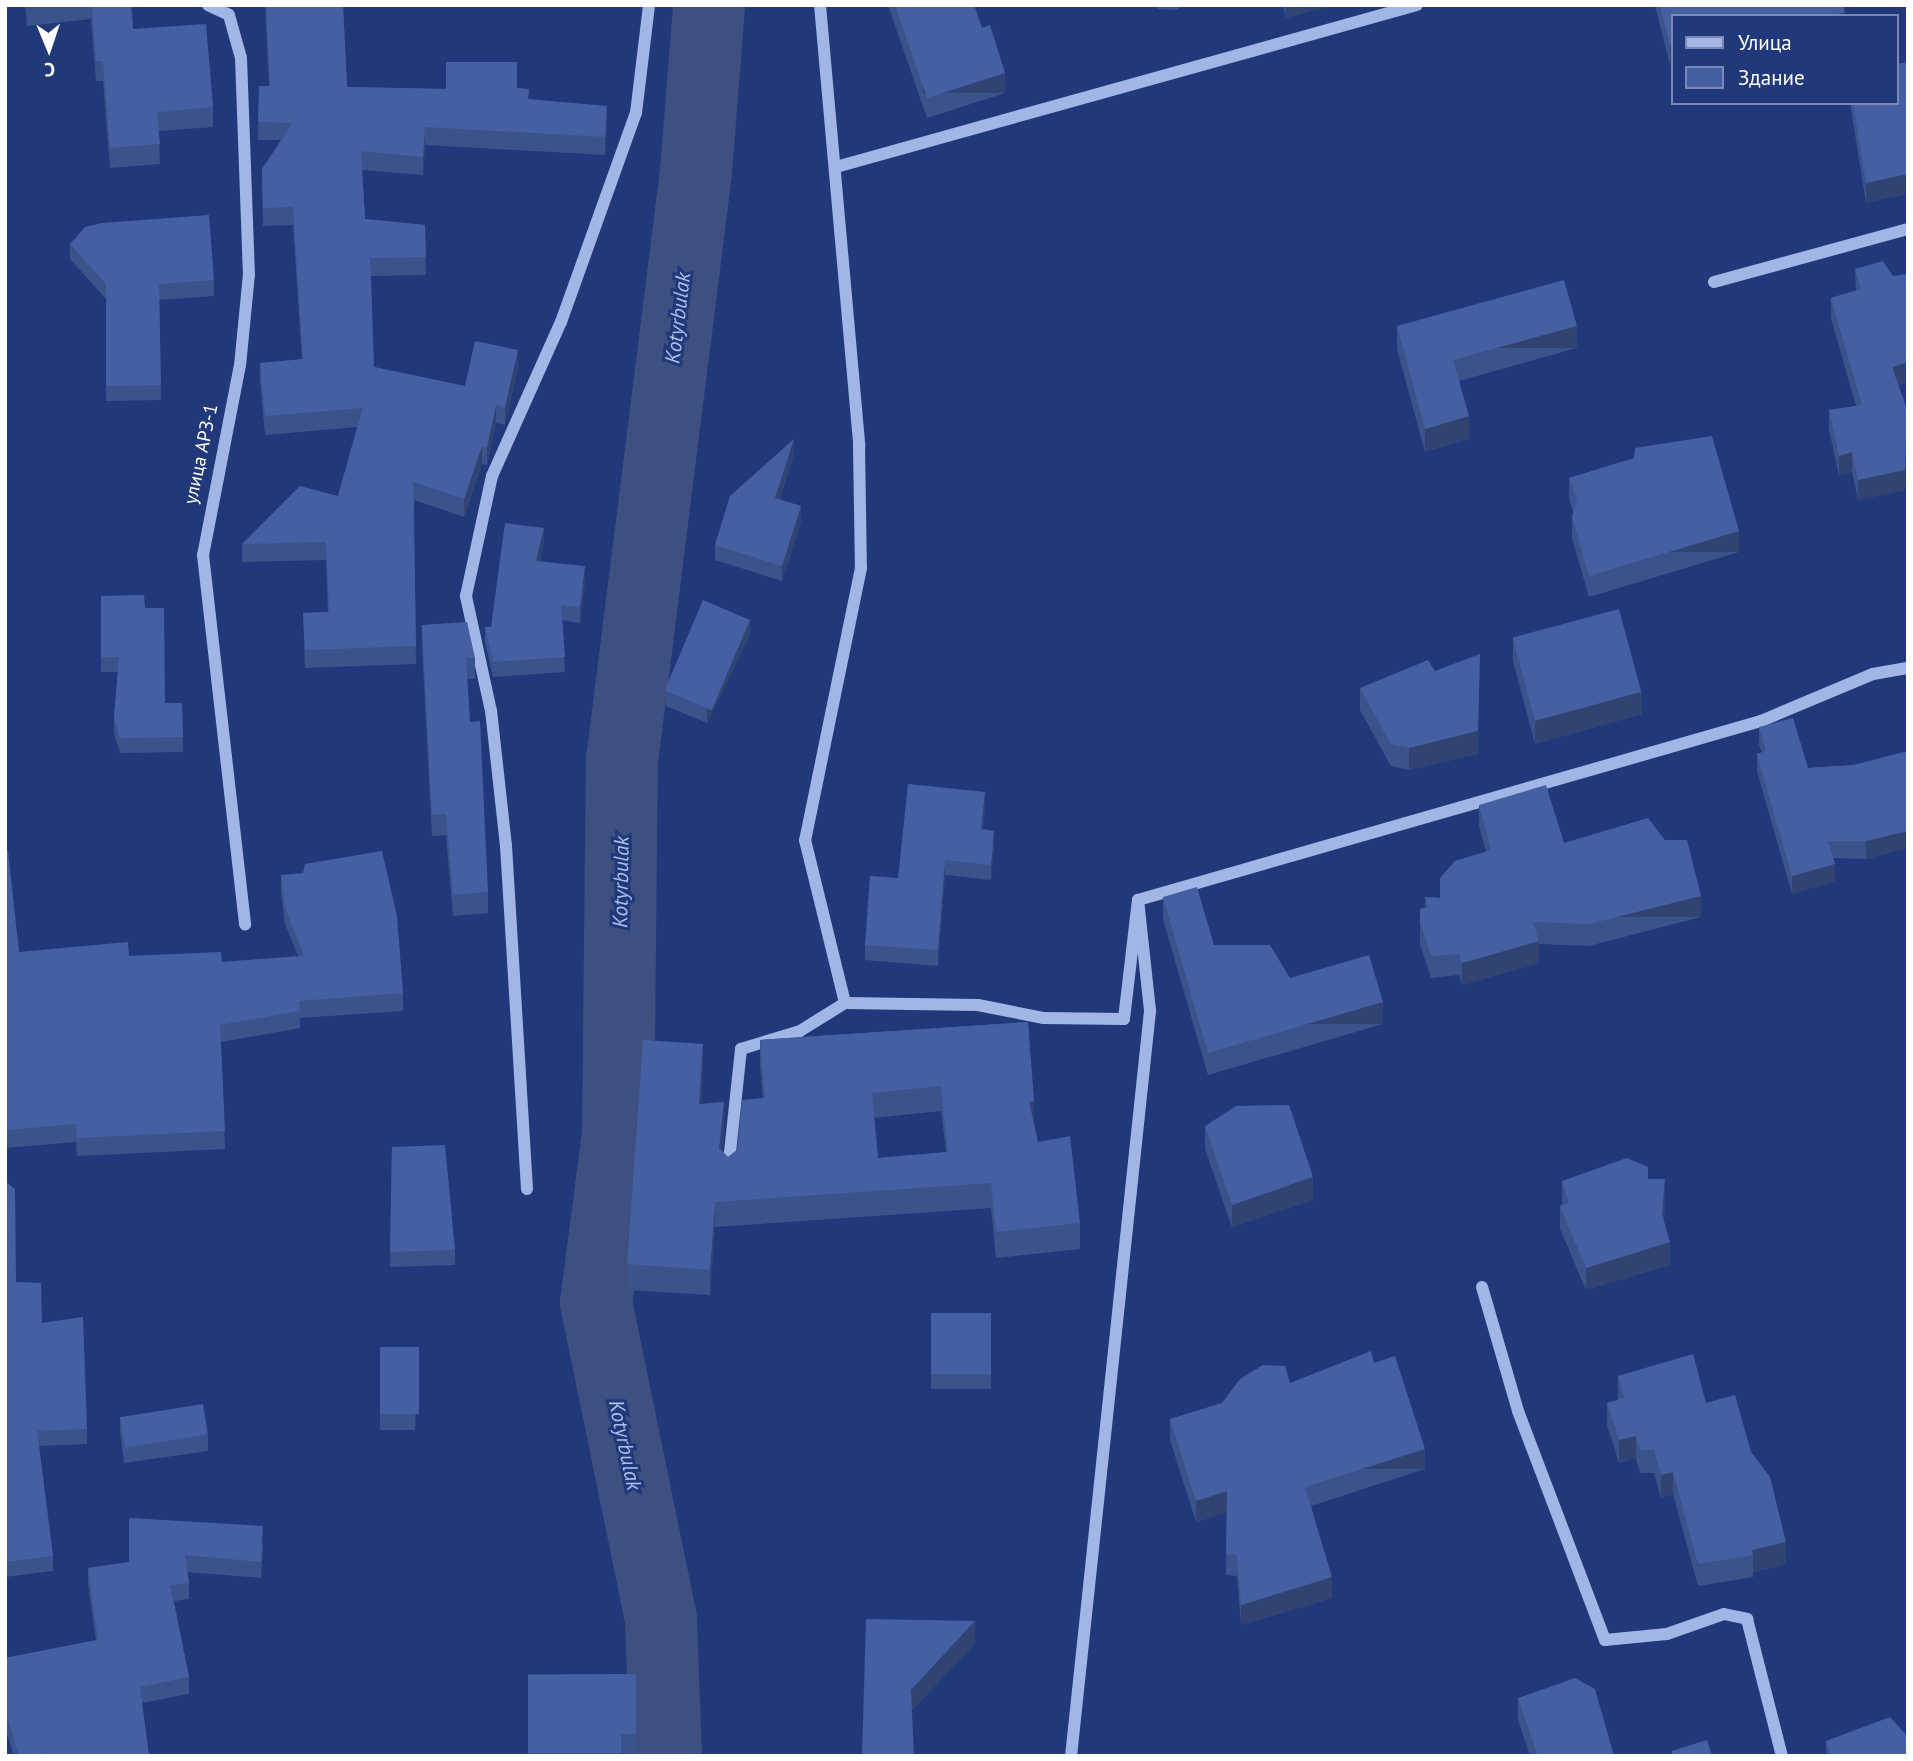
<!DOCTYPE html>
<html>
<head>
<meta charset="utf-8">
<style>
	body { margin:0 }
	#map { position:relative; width:1913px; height:1761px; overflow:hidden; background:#21397a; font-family:"PT Sans",sans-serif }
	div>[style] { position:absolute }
	.river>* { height:72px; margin:-36px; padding:0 36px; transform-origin:36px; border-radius:36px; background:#3d5080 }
	.minor>* { height:12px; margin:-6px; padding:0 6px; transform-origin:6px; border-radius:6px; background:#a2b6e6 }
	.wall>* { inset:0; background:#3b538b; transform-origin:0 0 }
	.shaded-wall>* { inset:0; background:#304371; transform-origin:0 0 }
	.building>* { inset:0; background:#4560a2; transform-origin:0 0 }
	span { translate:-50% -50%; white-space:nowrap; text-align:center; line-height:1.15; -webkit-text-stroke:6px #21397a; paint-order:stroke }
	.street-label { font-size:19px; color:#fff }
	.water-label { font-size:21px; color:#adc0ed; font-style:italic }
	.frame { position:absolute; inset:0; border:7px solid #fff; pointer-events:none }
	.legend { position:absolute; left:1671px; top:14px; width:228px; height:91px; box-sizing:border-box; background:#21397a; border:2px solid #7a88af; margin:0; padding:9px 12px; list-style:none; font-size:21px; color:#fff }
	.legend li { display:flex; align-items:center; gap:14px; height:35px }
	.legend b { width:35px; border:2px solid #7a88af }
	.north { position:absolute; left:14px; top:14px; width:70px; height:70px; -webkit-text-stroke:5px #21397a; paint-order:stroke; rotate:178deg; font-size:19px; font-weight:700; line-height:28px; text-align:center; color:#fff }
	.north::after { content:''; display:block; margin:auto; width:24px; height:32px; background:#fff; clip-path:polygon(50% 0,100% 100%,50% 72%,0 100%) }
</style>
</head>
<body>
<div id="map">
	<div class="river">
		<i style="left:666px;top:1756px;width:137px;rotate:-92.1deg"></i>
		<i style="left:661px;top:1619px;width:323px;rotate:-101.6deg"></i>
		<i style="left:596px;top:1303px;width:171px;rotate:-82.6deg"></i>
		<i style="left:618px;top:1133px;width:372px;rotate:-89.4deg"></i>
		<i style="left:622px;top:761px;width:594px;rotate:-82.84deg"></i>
		<i style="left:696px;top:172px;width:168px;rotate:-85.5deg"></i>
	</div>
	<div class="minor">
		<i style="left:208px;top:5px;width:23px;rotate:25deg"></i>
		<i style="left:229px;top:15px;width:45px;rotate:74.4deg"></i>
		<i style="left:241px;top:58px;width:216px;rotate:87.9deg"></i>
		<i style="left:249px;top:274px;width:91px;rotate:95.6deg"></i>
		<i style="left:240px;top:365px;width:194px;rotate:101deg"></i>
		<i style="left:203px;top:555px;width:372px;rotate:83.5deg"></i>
		<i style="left:820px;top:5px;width:443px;rotate:84.9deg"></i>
		<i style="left:859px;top:446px;width:122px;rotate:89.1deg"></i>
		<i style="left:861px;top:568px;width:278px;rotate:101.6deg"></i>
		<i style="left:805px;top:840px;width:168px;rotate:76.2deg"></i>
		<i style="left:845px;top:1003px;width:133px;rotate:0.9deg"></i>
		<i style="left:978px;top:1005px;width:66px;rotate:11.3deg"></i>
		<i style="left:1043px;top:1018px;width:81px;rotate:0.7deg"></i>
		<i style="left:1124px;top:1019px;width:120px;rotate:-83.3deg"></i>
		<i style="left:1138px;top:900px;width:112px;rotate:83.8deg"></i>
		<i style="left:1150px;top:1011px;width:749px;rotate:96.05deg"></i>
		<i style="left:836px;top:167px;width:603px;rotate:-15.58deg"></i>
		<i style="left:1714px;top:282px;width:201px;rotate:-15.3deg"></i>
		<i style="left:1138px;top:900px;width:648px;rotate:-16.03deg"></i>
		<i style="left:1761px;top:721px;width:121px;rotate:-22.8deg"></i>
		<i style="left:1873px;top:674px;width:36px;rotate:-10deg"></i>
		<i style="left:728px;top:1171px;width:123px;rotate:-83.9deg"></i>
		<i style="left:741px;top:1049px;width:62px;rotate:-17deg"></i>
		<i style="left:800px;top:1031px;width:53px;rotate:-31.9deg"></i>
		<i style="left:527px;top:1189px;width:344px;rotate:-93.5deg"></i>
		<i style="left:506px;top:846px;width:136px;rotate:-96.3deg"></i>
		<i style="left:491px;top:711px;width:118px;rotate:-102.3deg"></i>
		<i style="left:466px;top:596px;width:123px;rotate:-77.8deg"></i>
		<i style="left:492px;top:476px;width:169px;rotate:-65.9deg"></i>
		<i style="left:561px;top:322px;width:222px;rotate:-70.3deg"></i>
		<i style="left:636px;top:113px;width:109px;rotate:-83.1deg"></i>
		<i style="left:1482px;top:1287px;width:129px;rotate:73.8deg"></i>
		<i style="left:1518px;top:1411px;width:245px;rotate:69.2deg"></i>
		<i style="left:1605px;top:1640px;width:62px;rotate:-5.5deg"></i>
		<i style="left:1667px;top:1634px;width:60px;rotate:-19.3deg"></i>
		<i style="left:1724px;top:1614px;width:24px;rotate:12deg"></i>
		<i style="left:1747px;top:1619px;width:141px;rotate:75.7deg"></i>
	</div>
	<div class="wall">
		<i style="clip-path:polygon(25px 5px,131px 5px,133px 29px,213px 107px,213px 127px,159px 131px,160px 164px,110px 168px,103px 81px,96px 81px,91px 19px,27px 26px)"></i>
		<i style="clip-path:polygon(265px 5px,343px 5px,347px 87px,446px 89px,517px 88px,529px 99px,607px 125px,605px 155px,425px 145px,423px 175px,362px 170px,365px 219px,425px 225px,426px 275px,371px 276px,374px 367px,465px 386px,518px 368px,505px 425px,496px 423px,487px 465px,482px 464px,464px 517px,414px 500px,416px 664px,305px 668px,303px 613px,328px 612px,326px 560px,242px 562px,242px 544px,338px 496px,357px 427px,265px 435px,260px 381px,260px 363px,302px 360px,293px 225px,263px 226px,262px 169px,281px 140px,258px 140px,259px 86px,269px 86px)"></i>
		<i style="clip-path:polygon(888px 5px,974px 5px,1005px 93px,927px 118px)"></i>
		<i style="clip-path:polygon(1157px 5px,1181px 5px,1178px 10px,1158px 9px)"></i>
		<i style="clip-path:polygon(1283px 5px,1335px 5px,1286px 18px)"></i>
		<i style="clip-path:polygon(1655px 5px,1843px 5px,1845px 16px,1673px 16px,1673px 64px,1670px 65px)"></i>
		<i style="clip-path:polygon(1850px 103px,1897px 103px,1866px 203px)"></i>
		<i style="clip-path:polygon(70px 244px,214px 280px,214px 296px,159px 300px,161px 400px,106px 401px,106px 299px,70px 259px)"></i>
		<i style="clip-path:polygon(1855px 269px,1893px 276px,1908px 274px,1908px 382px,1898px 385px,1907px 429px,1905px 490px,1858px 500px,1852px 472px,1839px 475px,1829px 430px,1829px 410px,1856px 406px,1831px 318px,1831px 298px,1856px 291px)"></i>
		<i style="clip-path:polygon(1397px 326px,1577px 348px,1459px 381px,1469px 439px,1425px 452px,1397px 349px)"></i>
		<i style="clip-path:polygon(794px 454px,780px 499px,801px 522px,782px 581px,715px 560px,715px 545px)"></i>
		<i style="clip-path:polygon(1569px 478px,1739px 552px,1589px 597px,1572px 538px,1572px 517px,1573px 512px,1569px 499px)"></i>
		<i style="clip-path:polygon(5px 520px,6px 535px,6px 555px,5px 555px)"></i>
		<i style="clip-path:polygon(544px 543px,540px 561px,585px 581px,580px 623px,562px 620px,565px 672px,493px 677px,485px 642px,485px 627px,491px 627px)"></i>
		<i style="clip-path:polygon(101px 596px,145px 608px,165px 703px,182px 703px,183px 752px,120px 753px,114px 733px,114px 717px,118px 672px,101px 672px)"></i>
		<i style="clip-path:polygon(422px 625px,475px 658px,475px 679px,467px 679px,470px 722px,488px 892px,488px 913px,453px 916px,446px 835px,432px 836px,422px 646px)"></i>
		<i style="clip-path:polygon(750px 635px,707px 723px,666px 706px,666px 691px)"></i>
		<i style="clip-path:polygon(1513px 638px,1642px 714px,1535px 744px,1513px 661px)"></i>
		<i style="clip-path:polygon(1360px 688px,1478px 754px,1409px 770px,1391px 766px,1360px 710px)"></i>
		<i style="clip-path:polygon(1759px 727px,1808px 768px,1854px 765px,1908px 751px,1908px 848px,1866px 859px,1833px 858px,1835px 881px,1792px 894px,1757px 771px,1757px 754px,1762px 752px,1759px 745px)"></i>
		<i style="clip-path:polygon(1479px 805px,1564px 843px,1701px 917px,1589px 946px,1539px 944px,1539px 963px,1462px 985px,1459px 975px,1431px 978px,1420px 944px,1420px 909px,1425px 908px,1425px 897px,1440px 898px,1486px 851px,1479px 826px)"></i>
		<i style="clip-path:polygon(985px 807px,983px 829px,994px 846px,991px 880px,945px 875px,938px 966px,865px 960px,865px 945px,898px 878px)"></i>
		<i style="clip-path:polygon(5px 851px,19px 952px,222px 962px,298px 956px,285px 924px,281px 893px,281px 875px,403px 993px,403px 1011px,300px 1018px,300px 1028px,221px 1042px,225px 1149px,77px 1156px,76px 1142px,5px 1148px)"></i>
		<i style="clip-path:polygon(1163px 897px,1214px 945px,1290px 978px,1383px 1024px,1208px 1075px,1163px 919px)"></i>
		<i style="clip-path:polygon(evenodd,1028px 1022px,1034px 1124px,1038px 1142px,1080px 1223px,1080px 1249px,996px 1258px,991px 1208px,715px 1227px,710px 1295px,627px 1290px,627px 1264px,703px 1070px,701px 1104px,724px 1127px,722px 1151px,728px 1157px,737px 1150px,763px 1098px,760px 1065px,760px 1040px,1028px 1022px,941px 1111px,946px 1152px,878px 1158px,874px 1118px,941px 1111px)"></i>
		<i style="clip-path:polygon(1205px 1126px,1313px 1200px,1232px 1227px,1205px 1149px)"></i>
		<i style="clip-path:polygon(392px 1147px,455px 1250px,455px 1265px,390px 1267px)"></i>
		<i style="clip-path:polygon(1648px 1179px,1665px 1201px,1664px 1220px,1670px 1265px,1586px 1290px,1560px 1229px,1560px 1206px,1562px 1205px,1562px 1181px)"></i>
		<i style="clip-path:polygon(5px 1181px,16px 1282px,87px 1429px,87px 1444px,39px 1446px,53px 1556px,53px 1571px,5px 1577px)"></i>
		<i style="left:991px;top:1313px;width:76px;height:60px;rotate:90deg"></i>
		<i style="clip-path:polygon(380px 1347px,419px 1363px,415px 1430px,380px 1430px)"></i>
		<i style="clip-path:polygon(1374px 1363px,1425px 1469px,1311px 1506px,1332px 1598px,1241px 1625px,1237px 1576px,1226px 1575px,1227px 1512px,1196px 1522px,1170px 1440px,1170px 1419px,1290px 1383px)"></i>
		<i style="clip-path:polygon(1618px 1376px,1706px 1403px,1751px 1452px,1786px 1564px,1753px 1572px,1753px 1577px,1698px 1586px,1673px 1494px,1661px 1498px,1654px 1473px,1640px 1473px,1636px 1458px,1619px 1463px,1607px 1425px,1607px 1403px,1618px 1400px)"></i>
		<i style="clip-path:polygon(120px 1417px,208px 1435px,208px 1451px,124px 1463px,120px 1432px)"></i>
		<i style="clip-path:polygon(263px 1543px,261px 1578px,187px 1572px,189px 1583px,189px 1599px,174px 1601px,189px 1677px,189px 1694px,142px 1703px,149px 1756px,14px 1756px,5px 1727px,5px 1658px,96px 1640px,88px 1584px,88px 1568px)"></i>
		<i style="left:636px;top:1674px;width:82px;height:108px;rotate:90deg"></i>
		<i style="clip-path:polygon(1518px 1698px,1614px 1756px,1530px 1756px,1518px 1720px)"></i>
		<i style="clip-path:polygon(1826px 1741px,1908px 1756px,1826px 1756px)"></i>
	</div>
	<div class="shaded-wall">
		<i style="clip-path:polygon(1286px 5px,1335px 5px,1286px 18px)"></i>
		<i style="clip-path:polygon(1845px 12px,1845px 16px,1829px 16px)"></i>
		<i style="left:1673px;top:44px;width:20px;height:3px;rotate:90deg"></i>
		<i style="left:1005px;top:73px;width:20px;height:82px;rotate:90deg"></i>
		<i style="clip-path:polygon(607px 106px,607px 125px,605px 155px,605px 137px)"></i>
		<i style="clip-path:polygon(425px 127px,425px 145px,423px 175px,423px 157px)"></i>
		<i style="clip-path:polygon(1908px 174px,1908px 194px,1866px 203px,1866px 183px)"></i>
		<i style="left:1577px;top:326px;width:22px;height:129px;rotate:90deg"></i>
		<i style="clip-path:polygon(518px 350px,518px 368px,505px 425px,505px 407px)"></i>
		<i style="clip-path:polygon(1908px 362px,1908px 382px,1892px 387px,1892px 367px)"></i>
		<i style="clip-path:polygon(496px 405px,496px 423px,487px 465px,487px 447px)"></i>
		<i style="clip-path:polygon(1907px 409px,1905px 490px,1858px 500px,1858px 480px)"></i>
		<i style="clip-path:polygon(1469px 416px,1469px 439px,1425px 452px,1425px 429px)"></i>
		<i style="clip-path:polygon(794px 439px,794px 454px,775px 513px,775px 498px)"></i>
		<i style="clip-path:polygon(482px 446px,482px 464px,464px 517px,464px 499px)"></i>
		<i style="clip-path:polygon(1852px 452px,1852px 472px,1839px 475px,1839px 456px)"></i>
		<i style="clip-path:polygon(801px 506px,801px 522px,782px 581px,782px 566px)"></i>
		<i style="clip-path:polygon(544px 528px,544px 543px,536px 576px,536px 561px)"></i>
		<i style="left:1739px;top:531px;width:21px;height:157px;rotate:90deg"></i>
		<i style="clip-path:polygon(585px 566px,585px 581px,580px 623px,580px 607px)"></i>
		<i style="clip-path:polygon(750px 620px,750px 635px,707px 723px,707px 708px)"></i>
		<i style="clip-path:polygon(1480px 654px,1478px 754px,1409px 770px,1409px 748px)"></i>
		<i style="clip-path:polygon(1642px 692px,1642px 714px,1535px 744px,1535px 721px)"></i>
		<i style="clip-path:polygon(985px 792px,985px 807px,981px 845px,981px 829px)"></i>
		<i style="clip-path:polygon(994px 831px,994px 846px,991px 880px,991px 865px)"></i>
		<i style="clip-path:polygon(1908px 831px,1908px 848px,1866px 859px,1866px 841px)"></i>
		<i style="clip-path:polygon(945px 860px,945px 875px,938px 966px,938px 950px)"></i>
		<i style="clip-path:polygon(1835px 864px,1835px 881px,1792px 894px,1792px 876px)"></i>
		<i style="left:1701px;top:896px;width:21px;height:115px;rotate:90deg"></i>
		<i style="clip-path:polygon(1539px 941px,1539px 963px,1462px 985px,1462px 963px)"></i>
		<i style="left:1383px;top:1002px;width:22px;height:182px;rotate:90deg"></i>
		<i style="clip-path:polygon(703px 1044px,703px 1070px,699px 1130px,699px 1104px)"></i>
		<i style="clip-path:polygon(1034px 1101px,1034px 1126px,1029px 1102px)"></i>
		<i style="clip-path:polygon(724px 1102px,724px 1127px,719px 1174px,719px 1148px)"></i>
		<i style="clip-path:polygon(1313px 1177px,1313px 1200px,1232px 1227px,1232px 1205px)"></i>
		<i style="clip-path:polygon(1665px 1179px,1665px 1201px,1662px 1237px,1662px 1215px)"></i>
		<i style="clip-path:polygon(715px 1202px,715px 1227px,710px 1295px,710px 1270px)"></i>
		<i style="clip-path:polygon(1670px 1242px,1670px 1265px,1586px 1290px,1586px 1268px)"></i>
		<i style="clip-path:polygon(419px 1347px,419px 1363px,415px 1430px,415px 1415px)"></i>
		<i style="clip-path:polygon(1636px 1436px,1636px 1458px,1619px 1463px,1619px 1440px)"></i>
		<i style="left:1425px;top:1449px;width:20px;height:126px;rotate:90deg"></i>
		<i style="clip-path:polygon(1673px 1472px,1673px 1494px,1661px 1498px,1661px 1475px)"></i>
		<i style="clip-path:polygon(1227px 1491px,1227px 1512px,1196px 1522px,1196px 1501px)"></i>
		<i style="clip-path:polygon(1786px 1542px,1786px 1564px,1753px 1572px,1753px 1555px,1752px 1550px)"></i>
		<i style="clip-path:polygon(1332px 1577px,1332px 1598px,1241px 1625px,1241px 1605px)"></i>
		<i style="clip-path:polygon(975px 1621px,975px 1644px,911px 1712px,911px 1690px)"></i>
	</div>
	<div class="building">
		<i style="clip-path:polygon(92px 5px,131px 5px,133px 29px,206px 24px,213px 107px,157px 112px,160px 144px,110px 148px,103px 61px,96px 61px)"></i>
		<i style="clip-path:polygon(266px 5px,343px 5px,347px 87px,446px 89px,446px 62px,517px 62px,517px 88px,529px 89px,528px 99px,607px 106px,605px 137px,425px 127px,423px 157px,361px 151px,365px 219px,425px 225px,426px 257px,370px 258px,374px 367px,465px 386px,475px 341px,518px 350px,505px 407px,496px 405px,487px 447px,482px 446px,464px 499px,413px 482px,416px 646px,305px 650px,303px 613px,329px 612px,326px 542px,242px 544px,300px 486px,338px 496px,363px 408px,265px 416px,260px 363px,303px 359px,293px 207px,263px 208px,262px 169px,293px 123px,258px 122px,259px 86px,270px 86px)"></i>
		<i style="clip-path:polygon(895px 5px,974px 5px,982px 28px,990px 25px,1005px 73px,927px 98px)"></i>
		<i style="clip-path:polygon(1660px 5px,1843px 5px,1845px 12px,1829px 16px,1673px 16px,1673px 44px,1670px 45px)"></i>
		<i style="clip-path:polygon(1908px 62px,1908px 174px,1866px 183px,1853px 103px,1897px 103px,1897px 64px)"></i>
		<i style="clip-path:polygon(209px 215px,214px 280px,159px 284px,161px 385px,106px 386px,106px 284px,70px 244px,85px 227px,102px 223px)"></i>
		<i style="clip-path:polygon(1883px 261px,1893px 276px,1908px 274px,1908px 362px,1892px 367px,1907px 409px,1905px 470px,1858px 480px,1852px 452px,1839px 456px,1829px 410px,1862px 405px,1831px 298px,1861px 289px,1855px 269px)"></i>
		<i style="clip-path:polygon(1564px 280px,1577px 326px,1453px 360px,1469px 416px,1425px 429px,1397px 326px)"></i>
		<i style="clip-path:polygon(1712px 436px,1739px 531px,1589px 576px,1572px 517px,1577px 501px,1569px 478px,1634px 458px,1635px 448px)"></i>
		<i style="clip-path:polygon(794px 439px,775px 498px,801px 506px,782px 566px,715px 545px,730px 496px)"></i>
		<i style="clip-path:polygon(505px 523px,544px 528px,536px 561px,585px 566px,580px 607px,561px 605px,565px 657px,493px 662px,485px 627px,491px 627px)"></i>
		<i style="clip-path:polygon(144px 595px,145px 608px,164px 608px,165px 703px,182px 703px,183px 737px,120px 738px,114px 717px,119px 657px,101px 657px,101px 596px)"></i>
		<i style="left:703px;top:600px;width:51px;height:98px;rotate:23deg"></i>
		<i style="left:1619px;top:609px;width:86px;height:110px;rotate:75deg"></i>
		<i style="clip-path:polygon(467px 622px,475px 658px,466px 658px,470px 722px,480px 721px,488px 892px,453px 895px,446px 814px,432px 815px,422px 625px)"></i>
		<i style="clip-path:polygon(1480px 654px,1478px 731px,1409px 748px,1391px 744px,1360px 688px,1428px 660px,1435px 671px)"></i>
		<i style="clip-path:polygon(1793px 718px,1808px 768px,1854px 765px,1908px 751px,1908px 831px,1866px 841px,1828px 841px,1835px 864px,1792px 876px,1757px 754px,1766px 751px,1759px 727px)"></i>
		<i style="clip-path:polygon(908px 784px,985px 792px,981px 829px,994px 831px,991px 865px,945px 860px,938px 950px,865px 945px,870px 876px,898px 878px)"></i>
		<i style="clip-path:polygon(1546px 785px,1564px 843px,1648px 818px,1665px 840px,1687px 840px,1701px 896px,1589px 924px,1533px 922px,1539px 941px,1462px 963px,1459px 954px,1431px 956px,1420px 922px,1420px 909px,1428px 907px,1425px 897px,1440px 898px,1440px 878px,1455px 861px,1491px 850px,1479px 805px)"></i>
		<i style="clip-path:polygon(5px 851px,8px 851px,19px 952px,128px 942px,129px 956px,221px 952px,222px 962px,304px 956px,285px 907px,281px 875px,303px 873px,305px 864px,382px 851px,397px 916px,403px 993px,299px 1001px,300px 1011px,220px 1025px,225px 1131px,77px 1138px,76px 1124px,5px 1130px)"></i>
		<i style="clip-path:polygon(1197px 887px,1214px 945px,1270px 945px,1290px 978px,1369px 955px,1383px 1002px,1208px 1053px,1163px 897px)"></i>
		<i style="clip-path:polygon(evenodd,1028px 1022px,1034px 1101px,1029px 1102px,1038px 1142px,1070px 1136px,1080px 1223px,996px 1232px,991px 1183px,715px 1202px,710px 1270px,627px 1264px,643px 1040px,703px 1044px,699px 1104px,724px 1102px,719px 1148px,728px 1157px,737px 1150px,742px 1100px,765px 1098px,760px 1040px,1028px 1022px,941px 1086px,948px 1152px,878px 1158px,872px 1093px,941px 1086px)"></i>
		<i style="clip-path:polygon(1289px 1105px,1313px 1177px,1232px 1205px,1205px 1126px,1236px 1106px)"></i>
		<i style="clip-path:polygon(445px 1145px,455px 1250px,390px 1252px,392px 1147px)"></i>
		<i style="clip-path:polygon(1627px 1158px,1648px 1167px,1648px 1179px,1665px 1179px,1662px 1215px,1670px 1242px,1586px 1268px,1560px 1206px,1569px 1203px,1562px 1181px)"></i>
		<i style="clip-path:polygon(5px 1181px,15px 1189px,16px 1282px,41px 1283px,42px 1323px,83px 1317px,87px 1429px,37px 1431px,53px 1556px,5px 1562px)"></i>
		<i style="left:991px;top:1313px;width:61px;height:60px;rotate:90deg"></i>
		<i style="left:380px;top:1347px;width:39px;height:67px"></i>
		<i style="clip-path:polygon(1371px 1351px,1374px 1363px,1395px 1356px,1425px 1449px,1305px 1487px,1332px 1577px,1241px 1605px,1237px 1555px,1226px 1554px,1227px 1491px,1196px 1501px,1170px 1419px,1222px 1403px,1240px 1379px,1263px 1365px,1285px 1366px,1290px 1383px)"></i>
		<i style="clip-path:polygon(1693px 1354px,1706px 1403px,1735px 1395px,1751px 1452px,1770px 1477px,1786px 1542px,1752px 1550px,1753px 1555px,1698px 1564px,1673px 1472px,1661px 1475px,1654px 1450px,1640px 1450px,1636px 1436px,1619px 1440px,1607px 1403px,1624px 1398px,1618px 1376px)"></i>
		<i style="left:203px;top:1404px;width:31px;height:84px;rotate:81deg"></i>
		<i style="clip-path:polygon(129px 1518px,263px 1526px,261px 1562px,185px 1555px,189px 1583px,170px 1585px,189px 1677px,140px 1687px,149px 1756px,47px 1756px,47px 1753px,41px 1756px,19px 1756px,5px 1710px,5px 1658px,98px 1640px,88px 1568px,129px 1562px)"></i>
		<i style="clip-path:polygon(866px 1619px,975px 1621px,911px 1690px,914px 1756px,862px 1756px)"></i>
		<i style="clip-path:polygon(636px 1674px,636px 1734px,621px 1734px,621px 1753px,528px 1753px,528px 1675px)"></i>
		<i style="clip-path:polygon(1575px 1678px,1595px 1689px,1614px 1756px,1538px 1756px,1518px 1698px)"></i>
		<i style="clip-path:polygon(1890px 1717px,1908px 1737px,1908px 1756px,1831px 1756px,1826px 1741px)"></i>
		<i style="clip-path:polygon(1707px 1740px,1712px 1756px,1672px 1756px,1672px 1751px)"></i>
	</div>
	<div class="street-label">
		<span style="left:201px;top:454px;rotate:-78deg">улица АРЗ-1</span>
	</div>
	<div class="water-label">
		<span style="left:678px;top:318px;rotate:-83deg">Kotyrbulak</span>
		<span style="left:621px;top:882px;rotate:-89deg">Kotyrbulak</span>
		<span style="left:625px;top:1445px;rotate:78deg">Kotyrbulak</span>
	</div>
	<div class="frame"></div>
	<ul class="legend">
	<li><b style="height:9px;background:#a2b6e6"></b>Улица</li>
	<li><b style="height:19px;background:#4560a2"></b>Здание</li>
	</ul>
	<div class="north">С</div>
</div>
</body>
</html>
